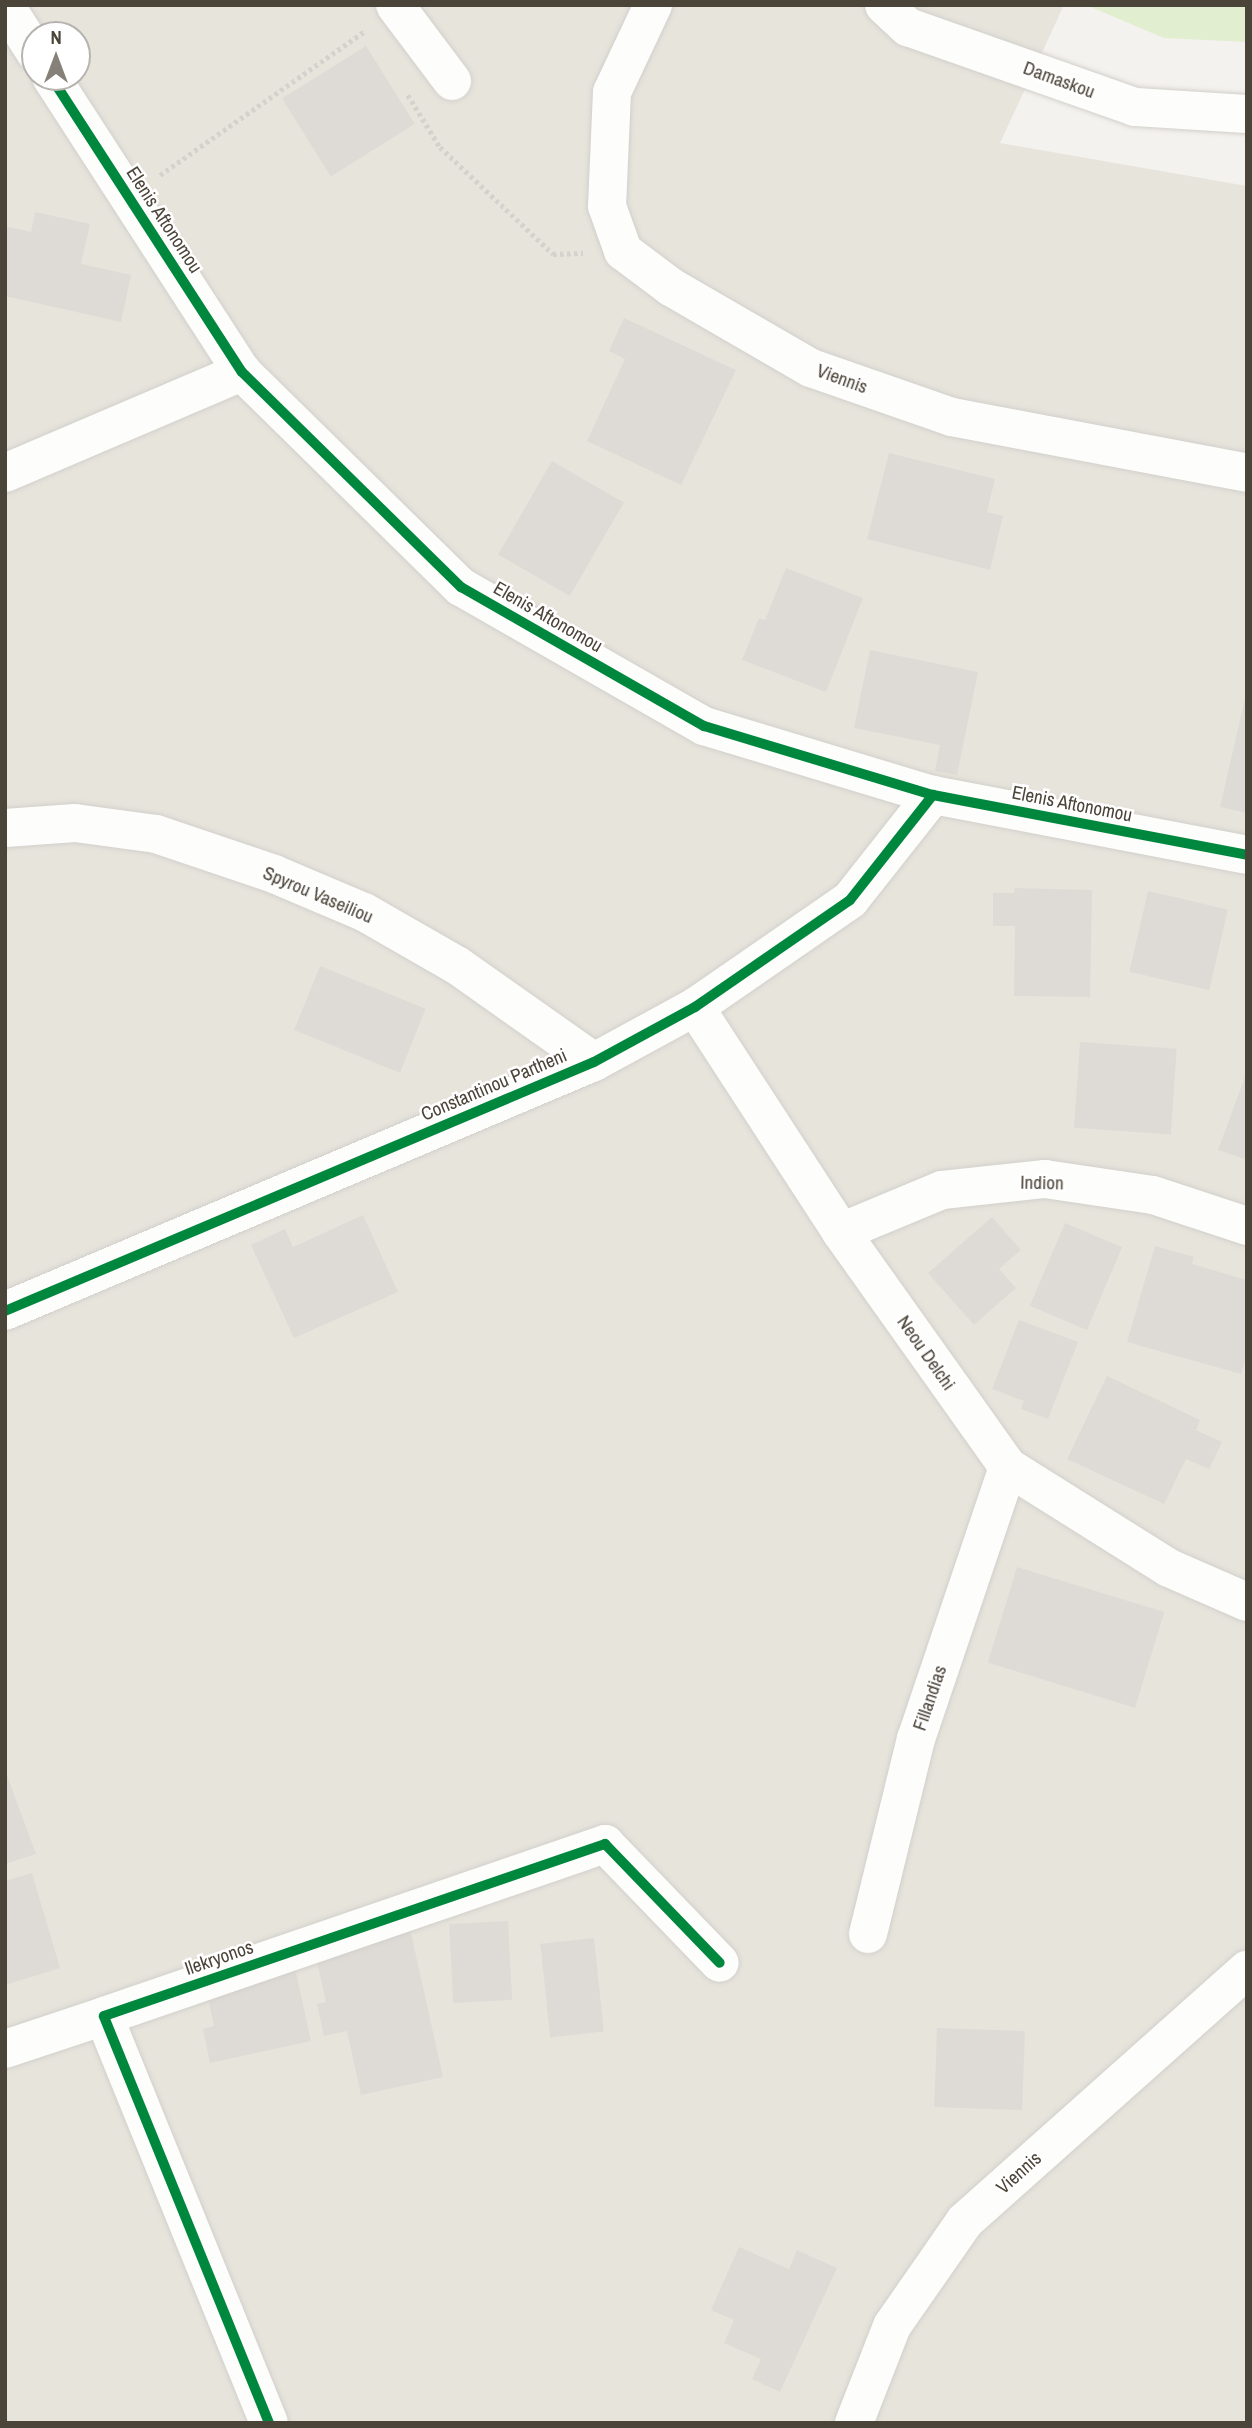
<!DOCTYPE html>
<html>
<head>
<meta charset="utf-8">
<style>
	body { margin:0 }
	#map { position:relative; width:1252px; height:2428px; overflow:hidden; background:#f4f2ee; font-family:"Archivo Narrow",sans-serif }
	div>[style] { position:absolute }
	.residential>* { inset:0; background:#e7e4dc }
	.green>* { inset:0; background:#e1eecf }
	.building>* { inset:0; background:#dedbd6; transform-origin:0 0 }
	.path>* { height:4.5px; margin-top:-2.25px; transform-origin:0; background:repeating-linear-gradient(90deg,#d3d2cc 0 3.5px,transparent 0 7px) }
	.roads { filter:drop-shadow(0 0 2px #d2d0cb) drop-shadow(0 0 2px #d2d0cb) }
	.street>* { height:38px; margin:-19px; padding:0 19px; transform-origin:19px; border-radius:19px; background:#fdfdfc }
	.cycleway>* { height:10px; margin:-5px; padding:0 5px; transform-origin:5px; border-radius:5px; background:#00873e }
	span { translate:-50% -50%; white-space:nowrap; text-align:center; line-height:1.15; -webkit-text-stroke:5px #fff; paint-order:stroke }
	.street-label { font-size:19px; color:#4b4439 }
	.frame { position:absolute; inset:0; border:7px solid #4b4439; pointer-events:none }
	.north { position:absolute; left:21px; top:21px; width:70px; height:70px; box-sizing:border-box; background:#fff; border:2px solid #b7b4b0; border-radius:50%; rotate:0deg; font-size:19px; font-weight:700; line-height:28px; text-align:center; color:#4b4439 }
	.north::after { content:''; display:block; margin:auto; width:24px; height:32px; background:#868178; clip-path:polygon(50% 0,100% 100%,50% 72%,0 100%) }
</style>
</head>
<body>
<div id="map">
	<div class="residential">
		<i style="clip-path:polygon(evenodd,5px 5px,1064px 5px,1000px 143px,1247px 186px,1247px 2423px,5px 2423px,5px 5px,35px 35px,77px 35px,77px 77px,35px 77px,35px 35px)"></i>
	</div>
	<div class="green">
		<i style="clip-path:polygon(1086px 5px,1247px 5px,1247px 42px,1164px 38px)"></i>
	</div>
	<div class="building">
		<i style="left:366px;top:46px;width:92px;height:99px;rotate:58deg"></i>
		<i style="clip-path:polygon(35px 212px,90px 224px,81px 264px,131px 275px,121px 322px,5px 296px,5px 226px,31px 232px)"></i>
		<i style="clip-path:polygon(624px 318px,736px 370px,681px 485px,587px 441px,625px 359px,609px 351px)"></i>
		<i style="clip-path:polygon(889px 453px,995px 479px,987px 512px,1003px 516px,990px 570px,867px 539px)"></i>
		<i style="left:552px;top:461px;width:83px;height:108px;rotate:30deg"></i>
		<i style="clip-path:polygon(786px 568px,863px 598px,826px 692px,742px 660px,759px 618px,765px 620px)"></i>
		<i style="clip-path:polygon(870px 650px,978px 672px,957px 775px,935px 771px,940px 745px,854px 728px)"></i>
		<i style="clip-path:polygon(1246px 694px,1247px 694px,1247px 813px,1220px 807px)"></i>
		<i style="clip-path:polygon(1015px 888px,1092px 890px,1090px 997px,1014px 996px,1015px 926px,993px 926px,993px 893px,1014px 893px)"></i>
		<i style="left:1148px;top:891px;width:82px;height:83px;rotate:13deg"></i>
		<i style="left:320px;top:966px;width:114px;height:69px;rotate:22deg"></i>
		<i style="left:1080px;top:1042px;width:97px;height:86px;rotate:4deg"></i>
		<i style="clip-path:polygon(1246px 1074px,1247px 1074px,1247px 1160px,1218px 1150px)"></i>
		<i style="clip-path:polygon(363px 1215px,398px 1292px,294px 1338px,251px 1245px,285px 1229px,293px 1247px)"></i>
		<i style="clip-path:polygon(992px 1217px,1021px 1250px,999px 1269px,1016px 1288px,974px 1325px,928px 1273px)"></i>
		<i style="left:1065px;top:1223px;width:62px;height:90px;rotate:23deg"></i>
		<i style="clip-path:polygon(1155px 1246px,1194px 1257px,1192px 1264px,1247px 1280px,1247px 1353px,1241px 1374px,1127px 1342px)"></i>
		<i style="clip-path:polygon(1019px 1320px,1078px 1342px,1048px 1419px,1021px 1409px,1024px 1401px,992px 1389px)"></i>
		<i style="clip-path:polygon(1107px 1376px,1200px 1420px,1196px 1430px,1222px 1442px,1209px 1469px,1186px 1459px,1164px 1504px,1067px 1459px)"></i>
		<i style="left:1017px;top:1567px;width:154px;height:100px;rotate:17deg"></i>
		<i style="clip-path:polygon(5px 1770px,36px 1854px,5px 1864px)"></i>
		<i style="clip-path:polygon(32px 1873px,60px 1968px,5px 1985px,5px 1881px)"></i>
		<i style="left:508px;top:1921px;width:79px;height:59px;rotate:87deg"></i>
		<i style="clip-path:polygon(409px 1924px,443px 2077px,361px 2095px,347px 2031px,324px 2036px,317px 2004px,326px 2002px,313px 1945px)"></i>
		<i style="left:594px;top:1938px;width:94px;height:54px;rotate:84deg"></i>
		<i style="clip-path:polygon(295px 1968px,311px 2041px,210px 2063px,203px 2029px,214px 2026px,206px 1988px)"></i>
		<i style="left:937px;top:2028px;width:88px;height:79px;rotate:2deg"></i>
		<i style="clip-path:polygon(739px 2247px,789px 2269px,797px 2250px,837px 2268px,780px 2392px,752px 2379px,761px 2359px,724px 2343px,734px 2320px,711px 2310px)"></i>
	</div>
	<div class="path">
		<i style="left:408px;top:95px;width:61px;rotate:58.4deg"></i>
		<i style="left:440px;top:147px;width:156px;rotate:43.4deg"></i>
		<i style="left:553px;top:254px;width:30px;rotate:-2deg"></i>
		<i style="left:160px;top:175px;width:251px;rotate:-35.1deg"></i>
	</div>
	<div class="roads">
		<div class="street">
			<i style="left:5px;top:5px;width:56px;rotate:57.4deg"></i>
			<i style="left:395px;top:5px;width:95px;rotate:53.1deg"></i>
			<i style="left:653px;top:5px;width:96px;rotate:115.2deg"></i>
			<i style="left:612px;top:92px;width:114px;rotate:92.5deg"></i>
			<i style="left:607px;top:206px;width:48px;rotate:70.4deg"></i>
			<i style="left:623px;top:251px;width:60px;rotate:36.9deg"></i>
			<i style="left:671px;top:287px;width:162px;rotate:30.1deg"></i>
			<i style="left:811px;top:368px;width:149px;rotate:19.2deg"></i>
			<i style="left:952px;top:417px;width:300px;rotate:10.7deg"></i>
			<i style="left:884px;top:5px;width:33px;rotate:43deg"></i>
			<i style="left:908px;top:27px;width:241px;rotate:19.4deg"></i>
			<i style="left:1135px;top:107px;width:112px;rotate:3.6deg"></i>
			<i style="left:51px;top:77px;width:351px;rotate:57.1deg"></i>
			<i style="left:242px;top:372px;width:307px;rotate:44.5deg"></i>
			<i style="left:461px;top:587px;width:280px;rotate:29.8deg"></i>
			<i style="left:704px;top:726px;width:239px;rotate:16.8deg"></i>
			<i style="left:933px;top:795px;width:320px;rotate:10.8deg"></i>
			<i style="left:5px;top:473px;width:258px;rotate:-23.1deg"></i>
			<i style="left:5px;top:828px;width:70px;rotate:-4.1deg"></i>
			<i style="left:75px;top:823px;width:82px;rotate:7.7deg"></i>
			<i style="left:156px;top:834px;width:125px;rotate:18.7deg"></i>
			<i style="left:274px;top:874px;width:98px;rotate:22.9deg"></i>
			<i style="left:364px;top:912px;width:108px;rotate:29.9deg"></i>
			<i style="left:458px;top:966px;width:166px;rotate:35.2deg"></i>
			<i style="left:695px;top:1007px;width:268px;rotate:57deg"></i>
			<i style="left:841px;top:1232px;width:288px;rotate:54.6deg"></i>
			<i style="left:1008px;top:1467px;width:190px;rotate:32.1deg"></i>
			<i style="left:1169px;top:1568px;width:85px;rotate:23.6deg"></i>
			<i style="left:841px;top:1232px;width:109px;rotate:-22.6deg"></i>
			<i style="left:942px;top:1190px;width:104px;rotate:-6.1deg"></i>
			<i style="left:1045px;top:1179px;width:109px;rotate:8.4deg"></i>
			<i style="left:1153px;top:1195px;width:99px;rotate:18.3deg"></i>
			<i style="left:5px;top:1311px;width:639px;rotate:-22.92deg"></i>
			<i style="left:594px;top:1062px;width:115px;rotate:-28.6deg"></i>
			<i style="left:695px;top:1007px;width:188px;rotate:-34.6deg"></i>
			<i style="left:850px;top:900px;width:134px;rotate:-51.7deg"></i>
			<i style="left:868px;top:1934px;width:201px;rotate:-76.2deg"></i>
			<i style="left:916px;top:1739px;width:287px;rotate:-71.3deg"></i>
			<i style="left:5px;top:2049px;width:104px;rotate:-18.4deg"></i>
			<i style="left:269px;top:2423px;width:439px;rotate:-112.1deg"></i>
			<i style="left:104px;top:2016px;width:530px;rotate:-18.95deg"></i>
			<i style="left:605px;top:1844px;width:165px;rotate:46deg"></i>
			<i style="left:854px;top:2423px;width:104px;rotate:-68.6deg"></i>
			<i style="left:892px;top:2326px;width:128px;rotate:-55.2deg"></i>
			<i style="left:965px;top:2221px;width:378px;rotate:-41.7deg"></i>
		</div>
	</div>
	<div class="cycleway">
		<i style="left:51px;top:77px;width:351px;rotate:57.1deg"></i>
		<i style="left:242px;top:372px;width:307px;rotate:44.5deg"></i>
		<i style="left:461px;top:587px;width:280px;rotate:29.8deg"></i>
		<i style="left:704px;top:726px;width:239px;rotate:16.8deg"></i>
		<i style="left:933px;top:795px;width:320px;rotate:10.8deg"></i>
		<i style="left:5px;top:1311px;width:639px;rotate:-22.92deg"></i>
		<i style="left:594px;top:1062px;width:115px;rotate:-28.6deg"></i>
		<i style="left:695px;top:1007px;width:188px;rotate:-34.6deg"></i>
		<i style="left:850px;top:900px;width:134px;rotate:-51.7deg"></i>
		<i style="left:269px;top:2423px;width:439px;rotate:-112.1deg"></i>
		<i style="left:104px;top:2016px;width:530px;rotate:-18.95deg"></i>
		<i style="left:605px;top:1844px;width:165px;rotate:46deg"></i>
	</div>
	<div class="street-label">
		<span style="left:1059px;top:80px;rotate:20deg">Damaskou</span>
		<span style="left:164px;top:220px;rotate:57deg">Elenis Aftonomou</span>
		<span style="left:842px;top:379px;rotate:20deg">Viennis</span>
		<span style="left:548px;top:617px;rotate:30deg">Elenis Aftonomou</span>
		<span style="left:1072px;top:804px;rotate:11deg">Elenis Aftonomou</span>
		<span style="left:318px;top:895px;rotate:23deg">Spyrou Vaseiliou</span>
		<span style="left:494px;top:1085px;rotate:-23deg">Constantinou Partheni</span>
		<span style="left:1042px;top:1183px;rotate:1deg">Indion</span>
		<span style="left:926px;top:1353px;rotate:55deg">Neou Delchi</span>
		<span style="left:930px;top:1698px;rotate:-71deg">Fillandias</span>
		<span style="left:219px;top:1958px;rotate:-19deg">Ilekryonos</span>
		<span style="left:1019px;top:2173px;rotate:-42deg">Viennis</span>
	</div>
	<div class="frame"></div>
	<div class="north">N</div>
</div>
</body>
</html>
